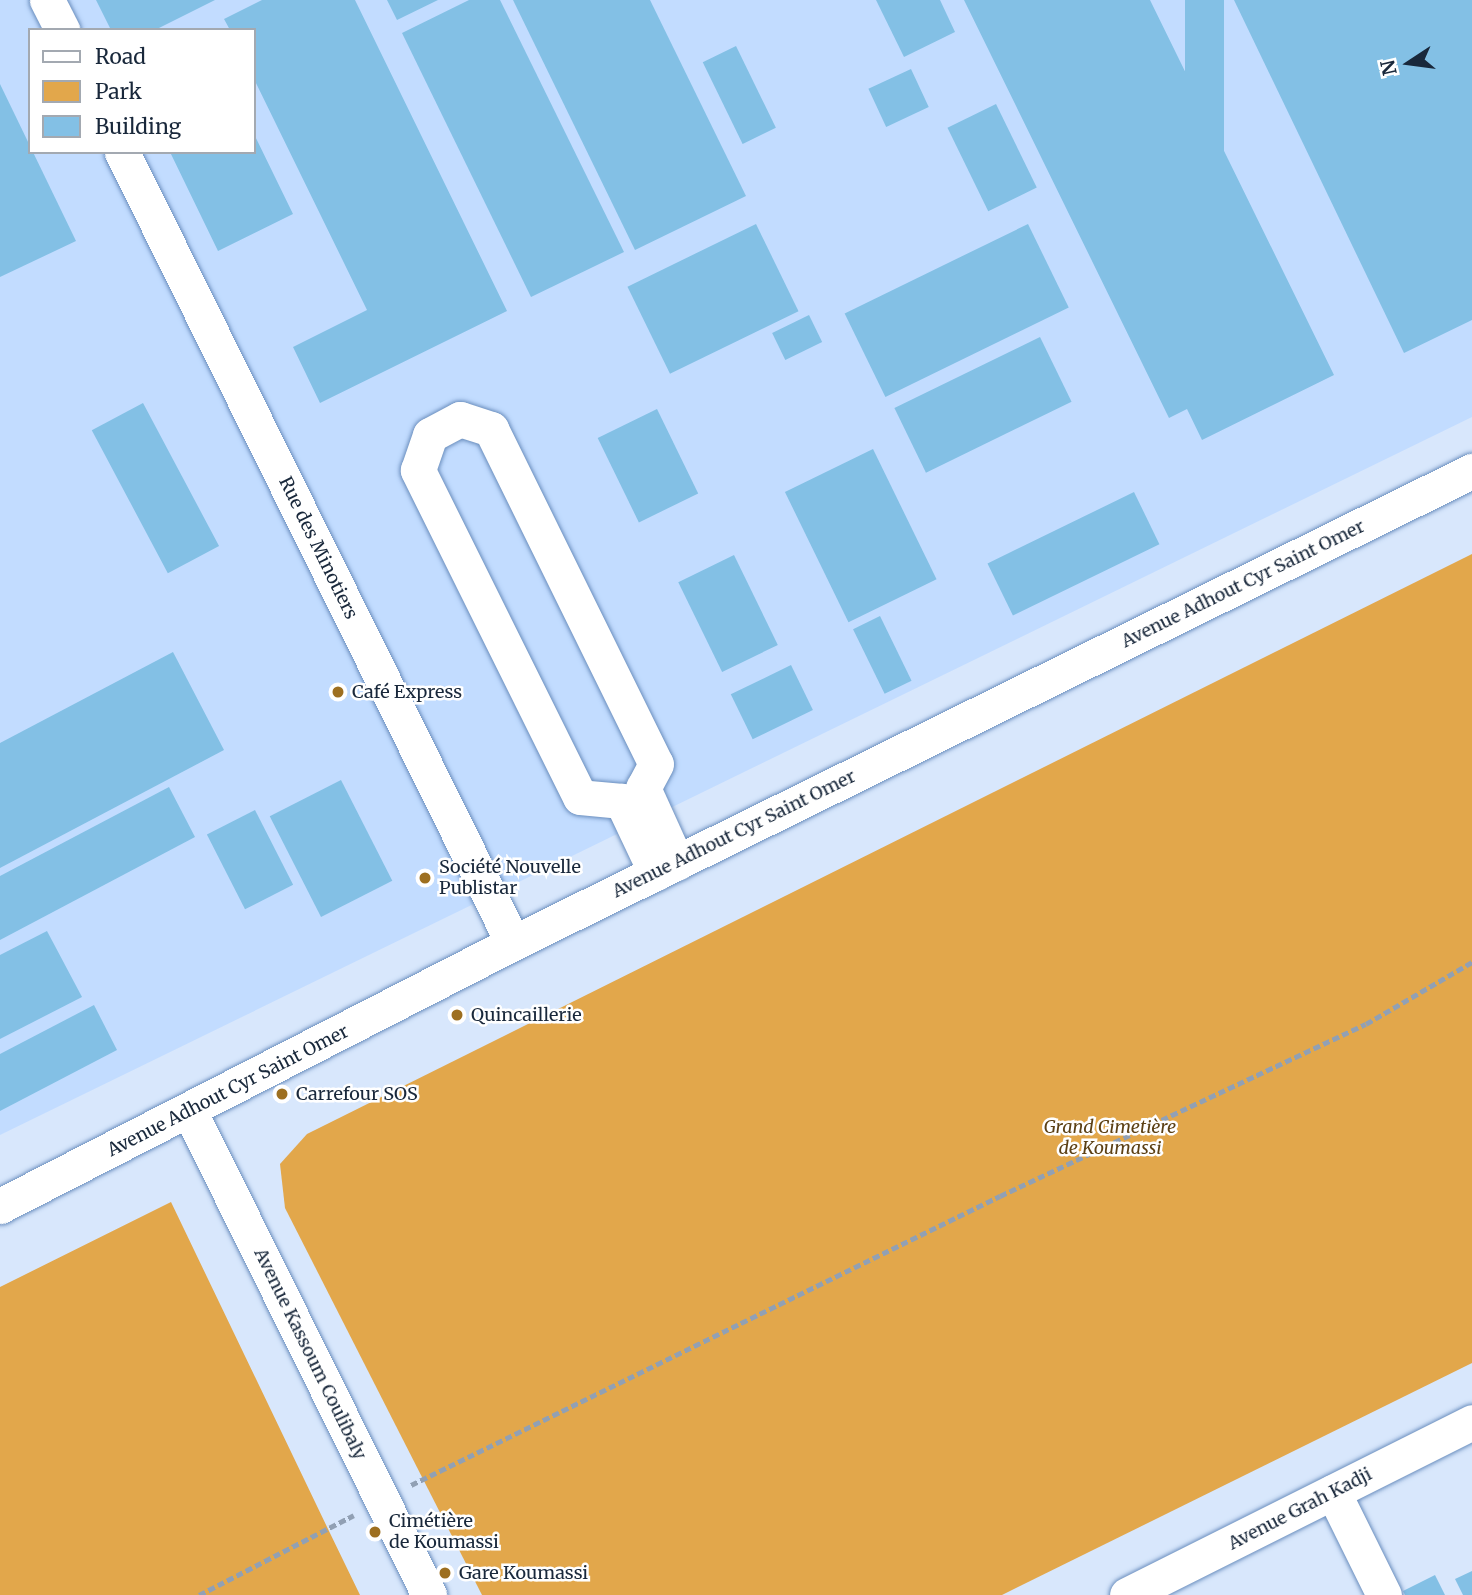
<!DOCTYPE html>
<html>
<head>
<meta charset="utf-8">
<style>
	body { margin:0 }
	#map { position:relative; width:1472px; height:1595px; overflow:hidden; background:#d8e7fc; font-family:Merriweather,serif }
	div>[style] { position:absolute }
	.built>* { inset:0; background:#c2dcff }
	.green>* { inset:0; background:#e2a74b }
	.building>* { inset:0; background:#83c0e5; transform-origin:0 0 }
	.path>* { height:4.5px; margin-top:-2.25px; transform-origin:0; background:repeating-linear-gradient(90deg,#91a0b4 0 7px,transparent 0 10.5px) }
	.roads { filter:drop-shadow(0 0 2px #6a8ebe) drop-shadow(0 0 2px #6a8ebe) }
	.minor>* { height:35px; margin:-17.5px; padding:0 17.5px; transform-origin:17.5px; border-radius:17.5px; background:#fff }
	.dots>* { width:19px; height:19px; translate:-50% -50%; box-sizing:border-box; border:4px solid #fff; border-radius:50% }
	span { translate:-50% -50%; white-space:nowrap; text-align:center; line-height:1.15; -webkit-text-stroke:5px #fff; paint-order:stroke }
	.street-label { font-size:18px; color:#19283b }
	.poi-label { font-size:18px; color:#19283b }
	.left { translate:0 -50%; text-align:left }
	.park-label { font-size:18px; color:#5c4014; font-style:italic }
	.legend { position:absolute; left:28px; top:28px; width:228px; height:126px; box-sizing:border-box; background:#fff; border:2px solid #a3a9b1; margin:0; padding:9px 12px; list-style:none; font-size:21px; color:#19283b }
	.legend li { display:flex; align-items:center; gap:14px; height:35px }
	.legend b { width:35px; border:2px solid #a3a9b1 }
	.north { position:absolute; left:1374px; top:28px; width:70px; height:70px; -webkit-text-stroke:5px #fff; paint-order:stroke; rotate:257deg; font-size:19px; font-weight:700; line-height:28px; text-align:center; color:#19283b }
	.north::after { content:''; display:block; margin:auto; width:24px; height:32px; background:#19283b; clip-path:polygon(50% 0,100% 100%,50% 72%,0 100%) }
</style>
</head>
<body>
<div id="map">
	<div class="built">
		<i style="clip-path:polygon(evenodd,0 0,1472px 0,1472px 417px,0 1135px,0 0,30px 30px,254px 30px,254px 152px,30px 152px,30px 30px)"></i>
	</div>
	<div class="green">
		<i style="clip-path:polygon(1472px 554px,1472px 1363px,1002px 1595px,482px 1595px,285px 1208px,280px 1164px,307px 1134px)"></i>
		<i style="clip-path:polygon(171px 1202px,328px 1529px,360px 1595px,0 1595px,0 1287px)"></i>
	</div>
	<div class="building">
		<i style="clip-path:polygon(96px 0,215px 0,155px 30px,111px 30px)"></i>
		<i style="clip-path:polygon(262px 0,355px 0,507px 311px,320px 403px,293px 347px,367px 310px,254px 79px,254px 30px,230px 30px,224px 19px)"></i>
		<i style="clip-path:polygon(387px 0,438px 0,397px 20px)"></i>
		<i style="clip-path:polygon(469px 0,500px 0,624px 252px,531px 297px,402px 33px)"></i>
		<i style="clip-path:polygon(513px 0,650px 0,746px 196px,635px 250px)"></i>
		<i style="clip-path:polygon(876px 0,940px 0,955px 32px,904px 57px)"></i>
		<i style="clip-path:polygon(964px 0,1150px 0,1334px 375px,1202px 440px,1187px 409px,1169px 418px)"></i>
		<i style="left:1185px;top:0;width:39px;height:265px"></i>
		<i style="clip-path:polygon(1234px 0,1472px 0,1472px 320px,1404px 353px)"></i>
		<i style="left:736px;top:46px;width:91px;height:37px;rotate:64deg"></i>
		<i style="left:911px;top:69px;width:42px;height:47px;rotate:65deg"></i>
		<i style="clip-path:polygon(0 84px,76px 241px,0 277px)"></i>
		<i style="left:996px;top:104px;width:93px;height:54px;rotate:64deg"></i>
		<i style="clip-path:polygon(254px 134px,293px 214px,218px 251px,170px 152px,254px 152px)"></i>
		<i style="left:756px;top:224px;width:97px;height:143px;rotate:64deg"></i>
		<i style="left:1028px;top:224px;width:93px;height:204px;rotate:64deg"></i>
		<i style="left:809px;top:315px;width:30px;height:41px;rotate:64deg"></i>
		<i style="left:1040px;top:337px;width:72px;height:162px;rotate:64deg"></i>
		<i style="left:143px;top:403px;width:162px;height:58px;rotate:62deg"></i>
		<i style="left:657px;top:409px;width:94px;height:66px;rotate:64deg"></i>
		<i style="left:873px;top:449px;width:145px;height:98px;rotate:64deg"></i>
		<i style="left:1134px;top:492px;width:58px;height:163px;rotate:64deg"></i>
		<i style="left:734px;top:555px;width:100px;height:62px;rotate:64deg"></i>
		<i style="left:880px;top:616px;width:72px;height:30px;rotate:64deg"></i>
		<i style="clip-path:polygon(173px 652px,224px 750px,0 868px,0 743px)"></i>
		<i style="left:791px;top:665px;width:50px;height:67px;rotate:64deg"></i>
		<i style="left:341px;top:780px;width:113px;height:80px;rotate:63deg"></i>
		<i style="clip-path:polygon(169px 787px,195px 837px,0 940px,0 876px)"></i>
		<i style="left:255px;top:810px;width:84px;height:54px;rotate:63deg"></i>
		<i style="clip-path:polygon(47px 931px,82px 997px,0 1039px,0 955px)"></i>
		<i style="clip-path:polygon(94px 1005px,117px 1050px,0 1111px,0 1054px)"></i>
		<i style="clip-path:polygon(1472px 1571px,1472px 1595px,1463px 1595px,1455px 1579px)"></i>
		<i style="clip-path:polygon(1435px 1575px,1445px 1595px,1405px 1595px,1403px 1591px)"></i>
	</div>
	<div class="path">
		<i style="left:411px;top:1485px;width:656px;rotate:-26.14deg"></i>
		<i style="left:1000px;top:1196px;width:404px;rotate:-25.2deg"></i>
		<i style="left:1366px;top:1024px;width:123px;rotate:-30.3deg"></i>
		<i style="left:199px;top:1595px;width:174px;rotate:-27.3deg"></i>
	</div>
	<div class="roads">
		<div class="minor">
			<i style="left:47px;top:0;width:34px;rotate:63deg"></i>
			<i style="left:122px;top:152px;width:882px;rotate:63.7deg"></i>
			<i style="left:656px;top:873px;width:80px;rotate:-115.3deg"></i>
			<i style="left:622px;top:801px;width:42px;rotate:-174.6deg"></i>
			<i style="left:580px;top:797px;width:365px;rotate:-116.4deg"></i>
			<i style="left:418px;top:470px;width:37px;rotate:-71deg"></i>
			<i style="left:430px;top:435px;width:34px;rotate:-28deg"></i>
			<i style="left:460px;top:419px;width:33px;rotate:18deg"></i>
			<i style="left:491px;top:429px;width:373px;rotate:63.8deg"></i>
			<i style="left:656px;top:764px;width:27px;rotate:118deg"></i>
			<i style="left:643px;top:788px;width:82px;rotate:65.6deg"></i>
			<i style="left:190px;top:1112px;width:539px;rotate:63.67deg"></i>
			<i style="left:0;top:1206px;width:576px;rotate:-27.14deg"></i>
			<i style="left:513px;top:943px;width:1069px;rotate:-26.21deg"></i>
			<i style="left:1333px;top:1492px;width:115px;rotate:63.7deg"></i>
			<i style="left:1127px;top:1595px;width:386px;rotate:-26.6deg"></i>
		</div>
	</div>
	<div class="dots">
		<i style="left:338px;top:692px;background:#9d6f20"></i>
		<i style="left:425px;top:878px;background:#9d6f20"></i>
		<i style="left:457px;top:1015px;background:#9d6f20"></i>
		<i style="left:282px;top:1094px;background:#9d6f20"></i>
		<i style="left:375px;top:1532px;background:#9d6f20"></i>
		<i style="left:445px;top:1573px;background:#9d6f20"></i>
	</div>
	<div class="street-label">
		<span style="left:318px;top:548px;rotate:64deg">Rue des Minotiers</span>
		<span style="left:1243px;top:584px;rotate:-26deg">Avenue Adhout Cyr Saint Omer</span>
		<span style="left:734px;top:834px;rotate:-26deg">Avenue Adhout Cyr Saint Omer</span>
		<span style="left:228px;top:1091px;rotate:-27deg">Avenue Adhout Cyr Saint Omer</span>
		<span style="left:310px;top:1354px;rotate:64deg">Avenue Kassoum Coulibaly</span>
		<span style="left:1300px;top:1509px;rotate:-27deg">Avenue Grah Kadji</span>
	</div>
	<div class="poi-label">
		<span class="left" style="left:352px;top:692px">Café Express</span>
		<span class="left" style="left:439px;top:878px">Société Nouvelle<br>Publistar</span>
		<span class="left" style="left:471px;top:1015px">Quincaillerie</span>
		<span class="left" style="left:296px;top:1094px">Carrefour SOS</span>
		<span class="left" style="left:389px;top:1532px">Cimétière<br>de Koumassi</span>
		<span class="left" style="left:459px;top:1573px">Gare Koumassi</span>
	</div>
	<div class="park-label">
		<span style="left:1110px;top:1138px">Grand Cimetière<br>de Koumassi</span>
	</div>
	<ul class="legend">
	<li><b style="height:9px;background:#fff"></b>Road</li>
	<li><b style="height:19px;background:#e2a74b"></b>Park</li>
	<li><b style="height:19px;background:#83c0e5"></b>Building</li>
	</ul>
	<div class="north">N</div>
</div>
</body>
</html>
